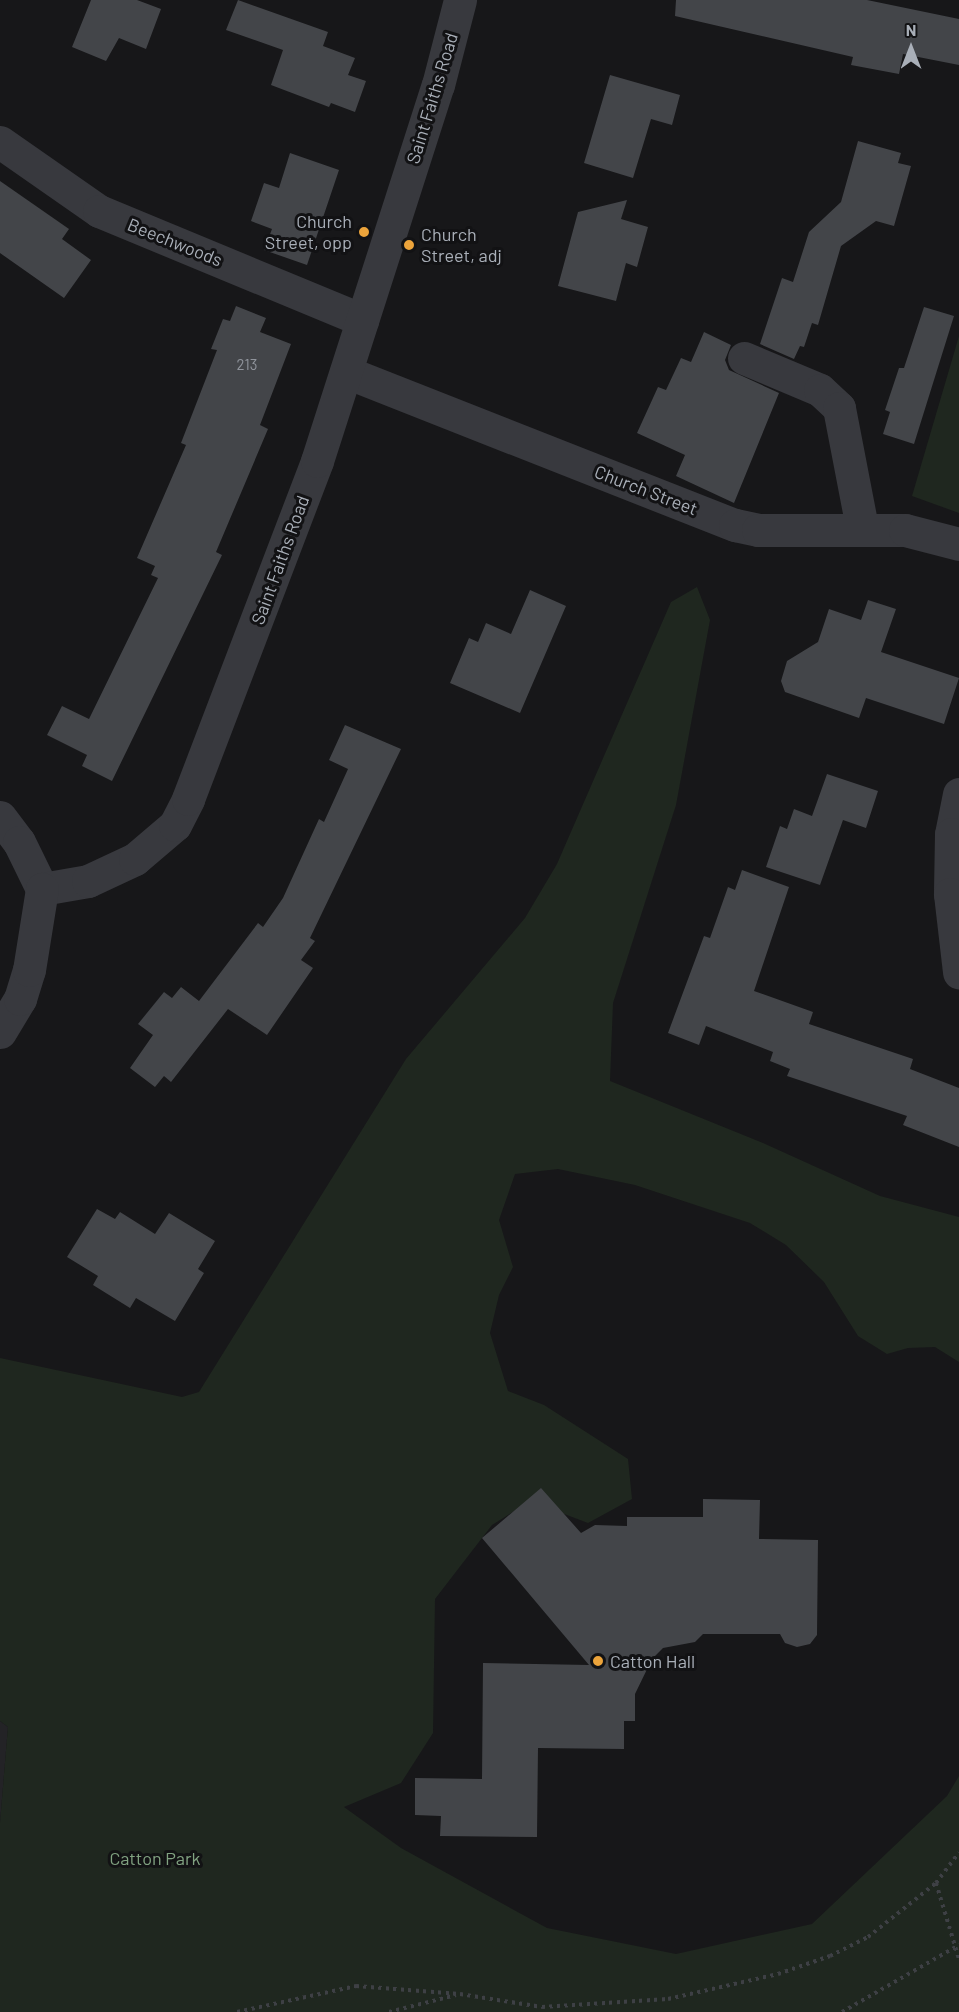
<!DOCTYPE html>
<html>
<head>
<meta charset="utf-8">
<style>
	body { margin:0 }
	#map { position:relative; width:959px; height:2012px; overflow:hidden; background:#171719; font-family:Barlow,sans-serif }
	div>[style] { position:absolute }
	.built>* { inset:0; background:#232326 }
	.green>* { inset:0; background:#1f271f }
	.building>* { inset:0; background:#434549 }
	.path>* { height:4px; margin-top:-2px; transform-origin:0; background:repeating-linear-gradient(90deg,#3e4045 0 3px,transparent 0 7.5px) }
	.minor>* { height:33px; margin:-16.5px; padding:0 16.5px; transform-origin:16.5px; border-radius:16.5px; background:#38393e }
	.dots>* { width:16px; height:16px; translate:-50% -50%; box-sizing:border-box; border:3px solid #121214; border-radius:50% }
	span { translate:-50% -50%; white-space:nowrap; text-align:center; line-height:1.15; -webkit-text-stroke:6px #121214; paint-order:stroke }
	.number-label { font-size:15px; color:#90949c }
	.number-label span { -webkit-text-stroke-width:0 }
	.street-label { font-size:18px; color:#a9afb8 }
	.poi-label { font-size:18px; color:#a9afb8 }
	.right { translate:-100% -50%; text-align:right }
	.left { translate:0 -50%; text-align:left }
	.park-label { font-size:18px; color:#81a281 }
	.north { position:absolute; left:881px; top:18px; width:60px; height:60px; -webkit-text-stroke:4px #121214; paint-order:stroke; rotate:0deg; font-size:16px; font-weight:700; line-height:24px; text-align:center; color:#a9afb8 }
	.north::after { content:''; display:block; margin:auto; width:21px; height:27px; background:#a9afb8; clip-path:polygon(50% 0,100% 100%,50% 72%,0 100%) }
</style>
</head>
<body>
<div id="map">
	<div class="built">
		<i style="clip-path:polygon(0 1721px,8px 1727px,0 1823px)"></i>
	</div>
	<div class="green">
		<i style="clip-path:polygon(959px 336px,959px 513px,912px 496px)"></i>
		<i style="clip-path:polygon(697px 587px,710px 620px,676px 805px,613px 1003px,610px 1081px,763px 1143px,880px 1196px,959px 1217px,959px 1362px,935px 1347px,908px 1348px,887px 1354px,858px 1336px,824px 1282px,786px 1245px,750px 1223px,635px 1185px,558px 1169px,515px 1174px,499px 1220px,513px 1267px,499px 1295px,490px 1333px,508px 1391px,544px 1405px,628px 1459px,632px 1499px,588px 1523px,530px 1501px,492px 1525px,435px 1599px,433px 1733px,401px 1783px,344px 1807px,401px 1848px,547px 1928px,676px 1954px,812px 1924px,947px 1796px,959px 1776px,959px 2012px,0 2012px,0 1823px,8px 1727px,0 1721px,0 1358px,182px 1397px,199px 1392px,406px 1059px,525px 918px,557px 864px,671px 602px)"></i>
	</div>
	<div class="building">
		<i style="clip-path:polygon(91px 0,137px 0,161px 9px,146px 49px,119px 38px,106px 61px,72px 47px)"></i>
		<i style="clip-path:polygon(238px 0,328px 32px,323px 46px,355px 58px,348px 75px,366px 81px,355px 112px,331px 103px,329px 107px,271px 85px,283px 50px,226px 30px)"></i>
		<i style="clip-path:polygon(676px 0,867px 0,959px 19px,959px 65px,903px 54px,899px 74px,851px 65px,853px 57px,675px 16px)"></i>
		<i style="clip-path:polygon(610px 75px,680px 95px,672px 125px,651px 119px,633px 178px,584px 163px)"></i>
		<i style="clip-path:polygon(858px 141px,901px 153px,898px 163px,911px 166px,894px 226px,876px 221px,841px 246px,818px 325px,812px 323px,804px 347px,800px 346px,794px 359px,760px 344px,782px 278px,793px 282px,809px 232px,841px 202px)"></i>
		<i style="clip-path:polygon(290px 153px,339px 170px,307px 265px,264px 250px,272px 229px,251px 221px,264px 183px,279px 188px)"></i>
		<i style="clip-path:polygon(0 181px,69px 229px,62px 239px,91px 260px,64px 298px,0 253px)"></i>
		<i style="clip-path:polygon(627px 200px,621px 219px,648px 227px,637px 267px,626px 263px,616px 301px,558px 286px,578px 212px)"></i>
		<i style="clip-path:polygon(236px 306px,266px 318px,260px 332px,291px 344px,260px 425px,268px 429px,216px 552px,222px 555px,112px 781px,82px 766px,87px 755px,47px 735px,62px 706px,89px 719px,158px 578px,151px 575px,155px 566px,137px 558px,186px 445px,181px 443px,217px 350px,211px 349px,223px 319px,230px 321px)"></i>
		<i style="clip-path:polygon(924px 307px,954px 316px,914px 444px,883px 434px,890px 412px,885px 410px,899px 368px,904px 368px)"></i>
		<i style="clip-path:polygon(704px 332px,731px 345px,725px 360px,729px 370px,779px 393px,734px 503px,676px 476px,685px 455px,637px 433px,658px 387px,666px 390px,681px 358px,691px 362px)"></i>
		<i style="clip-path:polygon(530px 590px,566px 606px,520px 713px,450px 683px,469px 638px,478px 642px,486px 623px,511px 634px)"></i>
		<i style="clip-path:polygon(868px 600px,896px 609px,881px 652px,959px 678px,944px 724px,866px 698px,859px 718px,785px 692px,781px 681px,787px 661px,818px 642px,829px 609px,861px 620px)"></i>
		<i style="clip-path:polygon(345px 725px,401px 749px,310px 938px,315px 941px,301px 960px,313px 968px,267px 1035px,228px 1009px,171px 1082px,164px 1076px,155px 1087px,130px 1068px,153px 1035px,138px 1024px,164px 992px,172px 998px,181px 987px,199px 1001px,258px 923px,263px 927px,283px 898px,319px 819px,324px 822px,348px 769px,329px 760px)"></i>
		<i style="clip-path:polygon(827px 774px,878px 791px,866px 828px,843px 820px,820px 885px,766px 867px,780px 826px,787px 829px,794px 809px,812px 816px)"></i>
		<i style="clip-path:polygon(742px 870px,789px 887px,754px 991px,813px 1012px,809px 1024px,913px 1059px,910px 1069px,959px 1088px,959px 1147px,903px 1125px,907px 1116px,787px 1076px,790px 1069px,770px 1061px,773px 1052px,706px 1026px,699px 1045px,668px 1033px,704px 936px,710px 938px,728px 887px,735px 890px)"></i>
		<i style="clip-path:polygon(97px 1209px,115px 1219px,120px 1212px,155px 1234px,169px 1213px,215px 1241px,198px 1269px,204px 1273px,175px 1321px,136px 1298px,130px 1308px,93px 1285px,98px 1276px,67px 1257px)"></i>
		<i style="clip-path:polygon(541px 1488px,581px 1533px,595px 1525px,627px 1526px,627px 1517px,703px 1517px,703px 1499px,760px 1500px,759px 1539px,818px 1540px,817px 1635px,810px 1644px,797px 1647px,785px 1643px,780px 1634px,703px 1634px,695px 1642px,663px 1648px,652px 1659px,635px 1694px,635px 1721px,624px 1721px,624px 1749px,538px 1748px,537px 1837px,440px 1836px,441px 1816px,415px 1815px,415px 1778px,482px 1779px,483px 1663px,589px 1665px,482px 1538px)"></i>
	</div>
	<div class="path">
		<i style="left:936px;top:1883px;width:79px;rotate:73.2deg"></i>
		<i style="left:237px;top:2012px;width:122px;rotate:-12.3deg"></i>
		<i style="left:356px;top:1986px;width:104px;rotate:4.4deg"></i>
		<i style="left:460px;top:1994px;width:83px;rotate:9deg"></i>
		<i style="left:542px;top:2007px;width:126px;rotate:-3.6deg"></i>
		<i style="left:668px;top:1999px;width:113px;rotate:-12.8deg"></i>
		<i style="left:778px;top:1974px;width:55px;rotate:-19.1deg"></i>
		<i style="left:830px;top:1956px;width:42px;rotate:-26.6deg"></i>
		<i style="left:868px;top:1937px;width:87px;rotate:-38.5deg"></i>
		<i style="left:936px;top:1883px;width:38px;rotate:-53deg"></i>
		<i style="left:389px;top:2012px;width:69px;rotate:-14.2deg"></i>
		<i style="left:842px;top:2012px;width:135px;rotate:-29.8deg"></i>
	</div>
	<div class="minor">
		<i style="left:0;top:142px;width:121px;rotate:34.9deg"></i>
		<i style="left:99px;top:211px;width:285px;rotate:22.5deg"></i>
		<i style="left:744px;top:358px;width:82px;rotate:22.8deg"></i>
		<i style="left:820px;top:390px;width:26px;rotate:43deg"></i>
		<i style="left:839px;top:408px;width:121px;rotate:79.1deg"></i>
		<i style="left:346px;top:372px;width:418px;rotate:21.5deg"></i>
		<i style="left:735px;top:525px;width:24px;rotate:12deg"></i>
		<i style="left:758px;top:530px;width:147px"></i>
		<i style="left:905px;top:530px;width:56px;rotate:14.5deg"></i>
		<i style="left:959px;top:794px;width:41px;rotate:101.3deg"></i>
		<i style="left:951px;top:834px;width:60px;rotate:91deg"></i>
		<i style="left:950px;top:894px;width:79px;rotate:83.4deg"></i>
		<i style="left:0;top:817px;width:31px;rotate:53deg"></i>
		<i style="left:19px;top:842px;width:52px;rotate:63.9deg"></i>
		<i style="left:42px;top:889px;width:47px;rotate:-9.9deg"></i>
		<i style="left:88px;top:881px;width:52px;rotate:-25.1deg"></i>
		<i style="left:135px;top:859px;width:52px;rotate:-40.4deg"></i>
		<i style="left:175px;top:825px;width:29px;rotate:-63deg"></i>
		<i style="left:188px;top:799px;width:362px;rotate:-69.1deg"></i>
		<i style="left:317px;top:461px;width:395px;rotate:-72.2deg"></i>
		<i style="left:438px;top:85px;width:88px;rotate:-75.5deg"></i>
		<i style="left:0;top:1032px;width:39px;rotate:-59deg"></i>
		<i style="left:20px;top:999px;width:30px;rotate:-73deg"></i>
		<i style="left:29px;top:970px;width:82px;rotate:-80.9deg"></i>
	</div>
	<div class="dots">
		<i style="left:364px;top:232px;background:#eca43b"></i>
		<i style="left:409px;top:245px;background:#eca43b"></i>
		<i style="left:598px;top:1661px;background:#eca43b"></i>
	</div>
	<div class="number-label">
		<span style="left:247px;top:365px">213</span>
	</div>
	<div class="street-label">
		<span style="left:432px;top:98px;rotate:-73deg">Saint Faiths Road</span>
		<span style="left:175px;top:242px;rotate:22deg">Beechwoods</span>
		<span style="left:646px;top:490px;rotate:21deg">Church Street</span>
		<span style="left:280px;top:560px;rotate:-70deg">Saint Faiths Road</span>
	</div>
	<div class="poi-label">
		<span class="right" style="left:352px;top:232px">Church<br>Street, opp</span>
		<span class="left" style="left:421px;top:245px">Church<br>Street, adj</span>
		<span class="left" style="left:610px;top:1661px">Catton Hall</span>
	</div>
	<div class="park-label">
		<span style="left:155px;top:1858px">Catton Park</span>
	</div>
	<div class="north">N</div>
</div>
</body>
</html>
